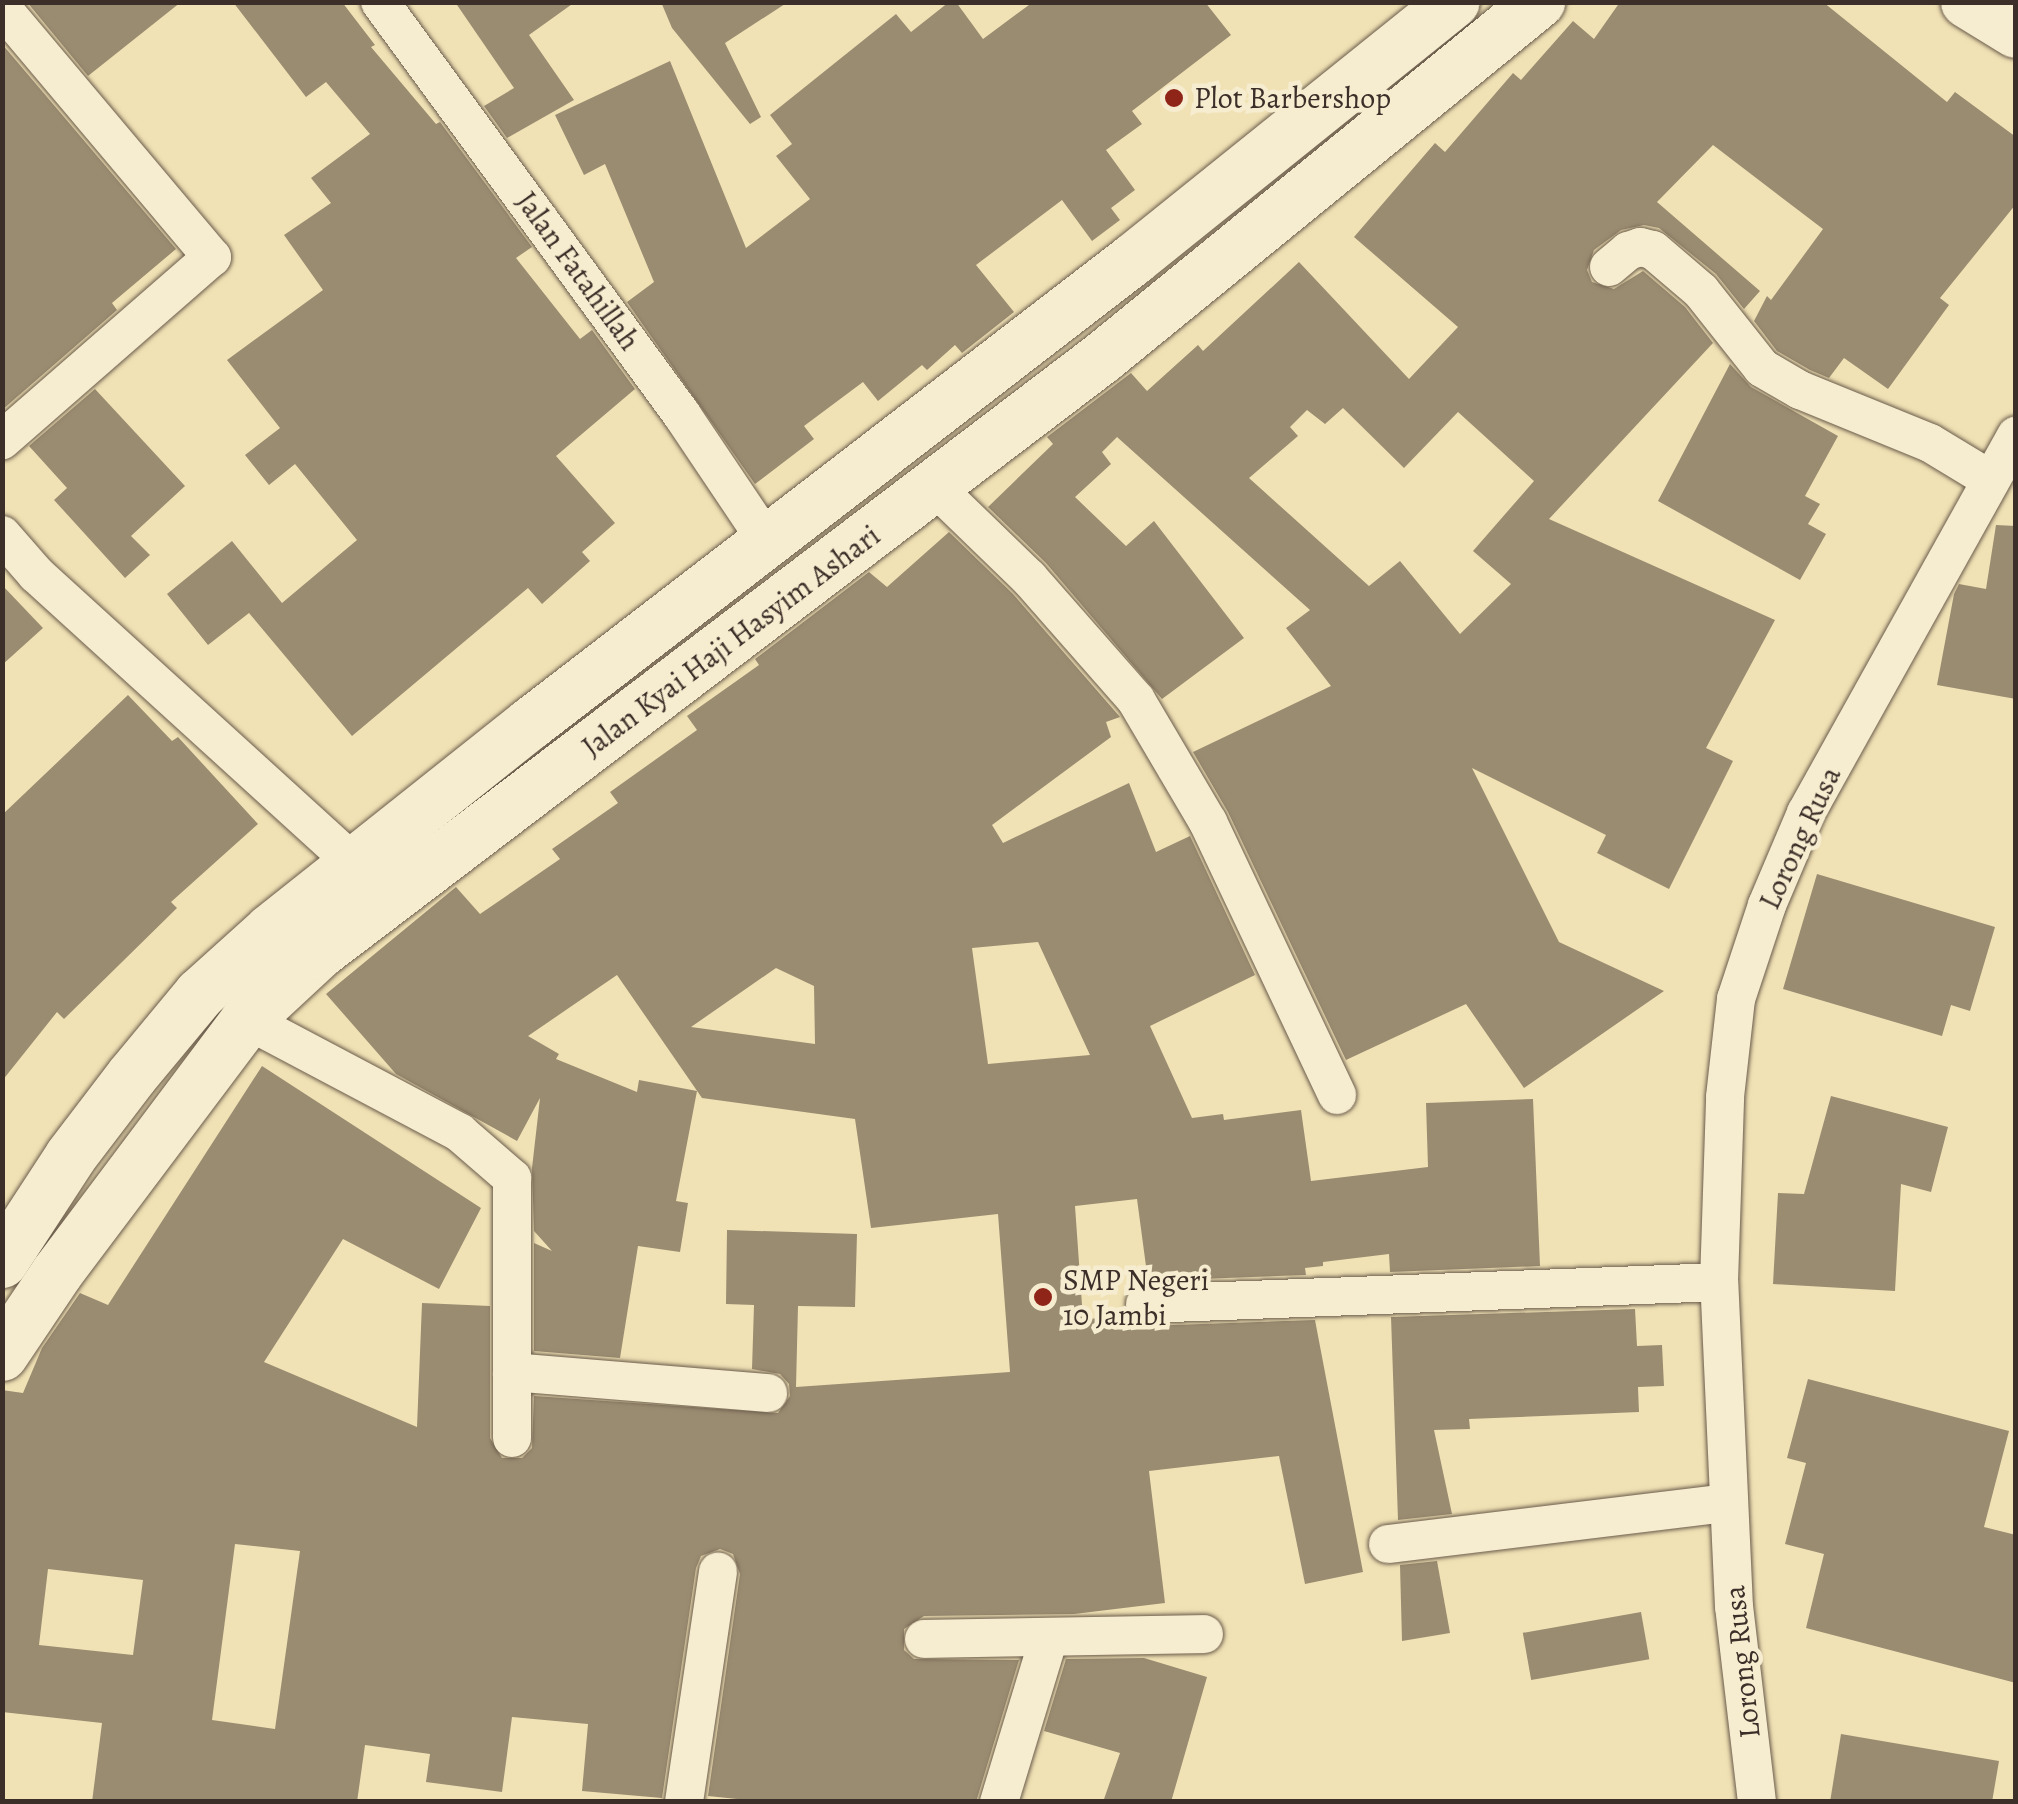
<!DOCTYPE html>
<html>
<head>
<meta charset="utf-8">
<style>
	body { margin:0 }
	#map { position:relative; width:2018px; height:1804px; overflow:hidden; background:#f1e2b5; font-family:Alegreya,serif }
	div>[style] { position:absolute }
	.building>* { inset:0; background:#9a8c71; transform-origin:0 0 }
	.roads { filter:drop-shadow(0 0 2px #695b4b) drop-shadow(0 0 2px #695b4b) }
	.street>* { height:38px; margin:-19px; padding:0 19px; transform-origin:19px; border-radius:19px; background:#f6eccf }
	.secondary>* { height:52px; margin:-26px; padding:0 26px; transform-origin:26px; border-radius:26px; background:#f6eccf }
	.dots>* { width:28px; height:28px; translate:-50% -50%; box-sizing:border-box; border:5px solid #f6eccf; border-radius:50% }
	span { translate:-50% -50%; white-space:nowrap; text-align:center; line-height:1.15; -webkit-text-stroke:9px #f6eccf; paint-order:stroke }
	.poi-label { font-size:30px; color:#3c2e28 }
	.left { translate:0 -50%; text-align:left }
	.street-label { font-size:30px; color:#3c2e28 }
	.frame { position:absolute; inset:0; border:5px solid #3c2e28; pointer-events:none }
</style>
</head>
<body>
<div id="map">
	<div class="building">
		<i style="clip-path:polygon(27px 2px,181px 2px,88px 76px)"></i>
		<i style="clip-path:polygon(233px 2px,342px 2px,375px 45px,371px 47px,436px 124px,440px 122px,532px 247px,516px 258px,580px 339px,592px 330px,635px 389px,556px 456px,615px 523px,582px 552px,590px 561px,542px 604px,528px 588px,352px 736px,249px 613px,208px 645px,167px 594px,232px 541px,282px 603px,357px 540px,295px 464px,269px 485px,245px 455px,280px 428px,227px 360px,323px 290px,284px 235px,331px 203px,311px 178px,370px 134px,326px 82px,306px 97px)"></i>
		<i style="clip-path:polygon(455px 2px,575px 2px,529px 35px,574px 100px,507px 138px,484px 106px,514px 88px)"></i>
		<i style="clip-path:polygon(661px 2px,788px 2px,725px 43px,761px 117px,750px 124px,672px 28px)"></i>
		<i style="clip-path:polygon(949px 2px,956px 2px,983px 39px,1033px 2px,1205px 2px,1231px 35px,1132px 111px,1142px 124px,1106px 150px,1135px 190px,1111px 208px,1120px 220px,1092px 241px,1062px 200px,976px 265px,1014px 312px,962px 353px,955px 345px,927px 370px,922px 365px,878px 401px,863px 382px,804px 426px,814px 439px,755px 484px,627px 302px,654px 282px,605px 164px,584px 175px,555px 115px,670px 61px,746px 248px,810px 199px,776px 156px,792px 144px,770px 115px,896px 14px,911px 32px)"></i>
		<i style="clip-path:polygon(evenodd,1620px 2px,1823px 2px,1947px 102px,1955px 92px,2016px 137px,2016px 204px,1940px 298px,1949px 305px,1888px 389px,1844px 358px,1829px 378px,1810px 370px,1777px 351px,1754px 321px,1767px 296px,1771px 300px,1823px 229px,1713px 145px,1657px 202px,1760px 291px,1744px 309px,1716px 274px,1659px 228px,1644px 225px,1621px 230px,1594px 250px,1587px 270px,1592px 282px,1614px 289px,1643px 271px,1685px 307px,1713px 343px,1549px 519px,1775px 620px,1706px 748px,1733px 761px,1669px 889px,1597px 853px,1606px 835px,1472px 768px,1559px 942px,1664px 991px,1524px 1088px,1466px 1004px,1346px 1060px,1228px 812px,1193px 752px,1331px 686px,1286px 628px,1310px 610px,1117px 437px,1102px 452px,1111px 464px,1075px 497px,1126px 546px,1154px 521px,1244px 638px,1162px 699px,1046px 563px,988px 507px,1053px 444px,1047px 437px,1131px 373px,1147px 391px,1198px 345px,1203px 351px,1299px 262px,1409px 379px,1458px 327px,1354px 237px,1435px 143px,1445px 152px,1513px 73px,1521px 80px,1573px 21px,1594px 39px,1620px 2px,1343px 408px,1404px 468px,1458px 412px,1534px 481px,1473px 551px,1511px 584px,1460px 634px,1400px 561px,1369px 586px,1249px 478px,1298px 436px,1290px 427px,1307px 410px,1325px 424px,1343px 408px)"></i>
		<i style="clip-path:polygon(2px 44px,176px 249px,112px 303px,117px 310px,2px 410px)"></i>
		<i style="clip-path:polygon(1730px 364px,1751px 387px,1838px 436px,1805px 496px,1820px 504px,1808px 524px,1826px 534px,1800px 580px,1658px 501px)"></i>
		<i style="clip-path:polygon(95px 389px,185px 486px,131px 536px,150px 555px,125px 578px,54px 500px,67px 488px,29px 446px)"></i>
		<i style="clip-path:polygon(1996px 525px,2016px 526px,2016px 699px,1937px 685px,1954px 594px,1959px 584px,1986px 589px)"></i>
		<i style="clip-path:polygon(evenodd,949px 532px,1013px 594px,1120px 717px,1106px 722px,1111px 737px,992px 825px,1003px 843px,1129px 783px,1156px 852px,1190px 836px,1255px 975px,1150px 1026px,1192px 1118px,1223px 1114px,1224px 1120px,1301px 1110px,1311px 1181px,1428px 1167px,1426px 1103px,1533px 1099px,1540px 1266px,1390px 1272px,1389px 1254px,1323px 1262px,1323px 1266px,1305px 1268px,1306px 1275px,1148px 1281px,1137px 1199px,1075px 1206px,1083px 1319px,1127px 1317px,1146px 1326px,1315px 1320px,1363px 1572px,1305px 1584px,1279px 1456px,1149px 1471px,1165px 1603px,1074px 1614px,924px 1616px,904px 1629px,904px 1650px,914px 1659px,1019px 1660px,976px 1802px,766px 1802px,708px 1796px,740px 1574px,733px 1554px,720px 1549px,701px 1556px,696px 1568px,662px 1798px,582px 1791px,588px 1724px,512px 1717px,502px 1792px,426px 1782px,430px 1754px,365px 1745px,357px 1802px,92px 1802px,102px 1723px,2px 1712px,2px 1390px,23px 1393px,42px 1348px,80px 1293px,108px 1305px,262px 1066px,481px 1208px,439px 1289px,343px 1239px,264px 1362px,417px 1427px,422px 1303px,490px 1306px,490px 1438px,502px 1458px,522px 1458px,532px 1448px,534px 1396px,778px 1413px,790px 1396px,789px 1384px,780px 1374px,752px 1369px,754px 1305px,726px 1304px,727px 1230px,857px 1234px,855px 1307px,798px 1306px,796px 1387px,1010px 1372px,998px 1214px,871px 1228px,855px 1119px,702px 1098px,617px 975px,528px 1036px,559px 1054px,556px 1059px,637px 1092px,639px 1080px,697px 1091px,676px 1201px,688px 1203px,680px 1252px,638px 1246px,620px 1358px,534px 1351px,534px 1243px,552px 1251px,534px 1231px,532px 1168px,540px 1098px,517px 1141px,396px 1074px,326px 994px,456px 887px,480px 914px,560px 859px,552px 849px,618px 803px,610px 792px,697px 730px,687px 716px,759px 665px,755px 659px,869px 572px,887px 587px,949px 532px,1038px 942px,1090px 1055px,988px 1064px,972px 948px,1038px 942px,949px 532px,776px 968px,814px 986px,815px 1044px,691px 1027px,776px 968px,949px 532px,235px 1544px,300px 1551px,275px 1729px,212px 1720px,235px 1544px,949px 532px,48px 1569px,143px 1580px,133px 1655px,39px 1645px,48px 1569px)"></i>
		<i style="clip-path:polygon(2px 585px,43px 628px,2px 665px)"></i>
		<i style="clip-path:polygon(128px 695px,172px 741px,178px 737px,258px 824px,171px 902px,177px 908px,64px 1019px,57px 1012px,2px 1081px,2px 815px)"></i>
		<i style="clip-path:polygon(1817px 874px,1995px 927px,1970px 1011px,1951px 1005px,1942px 1036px,1783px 989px)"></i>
		<i style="clip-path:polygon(1831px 1096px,1948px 1127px,1931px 1192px,1901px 1184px,1895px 1291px,1773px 1284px,1778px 1193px,1804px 1194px)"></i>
		<i style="clip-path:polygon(1635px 1309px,1637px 1346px,1662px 1345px,1664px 1386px,1638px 1387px,1639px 1412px,1469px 1419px,1470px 1429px,1434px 1430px,1452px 1514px,1398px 1520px,1391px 1317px)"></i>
		<i style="clip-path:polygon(1808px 1379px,2009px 1431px,1984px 1527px,2016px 1535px,2016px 1683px,1806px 1628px,1824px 1554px,1785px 1544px,1806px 1463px,1787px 1458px)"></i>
		<i style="clip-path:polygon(1437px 1561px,1450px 1633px,1402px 1641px,1400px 1565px)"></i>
		<i style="left:1641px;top:1612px;width:48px;height:120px;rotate:80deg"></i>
		<i style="clip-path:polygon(1144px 1658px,1207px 1677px,1171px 1802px,1103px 1802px,1120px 1753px,1044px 1731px,1066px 1659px)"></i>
		<i style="clip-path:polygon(1841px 1734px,1999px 1761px,1992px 1802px,1830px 1802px)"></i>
	</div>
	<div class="roads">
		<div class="street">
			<i style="left:380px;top:2px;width:512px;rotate:53.82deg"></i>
			<i style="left:682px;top:415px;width:154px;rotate:56.1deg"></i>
			<i style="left:2px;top:8px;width:326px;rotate:49.9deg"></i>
			<i style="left:212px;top:257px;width:279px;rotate:138.9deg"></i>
			<i style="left:1609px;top:267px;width:25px;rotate:-40deg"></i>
			<i style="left:1628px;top:251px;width:13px;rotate:-18deg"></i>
			<i style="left:1640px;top:247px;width:13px;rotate:13deg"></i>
			<i style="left:1653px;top:250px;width:63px;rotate:40.5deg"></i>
			<i style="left:1701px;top:291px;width:98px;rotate:51.6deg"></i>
			<i style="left:1762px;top:368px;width:44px;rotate:30.1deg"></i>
			<i style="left:1800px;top:390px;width:140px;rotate:22.2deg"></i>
			<i style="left:1930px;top:443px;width:71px;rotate:31.2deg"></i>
			<i style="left:935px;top:487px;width:131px;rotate:44.1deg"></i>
			<i style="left:1029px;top:578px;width:162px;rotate:48.7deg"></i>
			<i style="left:1136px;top:700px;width:142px;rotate:59.5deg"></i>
			<i style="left:1208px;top:822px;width:302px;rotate:64.7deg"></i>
			<i style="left:2px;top:535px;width:52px;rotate:48.9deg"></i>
			<i style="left:36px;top:574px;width:430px;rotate:42.3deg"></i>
			<i style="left:247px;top:1020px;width:241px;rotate:27.9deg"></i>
			<i style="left:460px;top:1133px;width:69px;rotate:40.9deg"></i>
			<i style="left:512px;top:1178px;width:260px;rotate:90deg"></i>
			<i style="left:1145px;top:1304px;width:574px;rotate:-2.19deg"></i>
			<i style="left:512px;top:1372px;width:257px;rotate:4.7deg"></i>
			<i style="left:1388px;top:1544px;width:343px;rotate:-6.9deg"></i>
			<i style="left:924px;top:1639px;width:280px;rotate:-1deg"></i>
			<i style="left:684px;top:1802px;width:233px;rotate:-81.6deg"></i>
			<i style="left:999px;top:1802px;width:172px;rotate:-73.1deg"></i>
			<i style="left:1757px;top:1802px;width:196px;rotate:-96.7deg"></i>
			<i style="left:1734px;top:1607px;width:325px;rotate:-92.6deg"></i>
			<i style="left:1719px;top:1282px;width:185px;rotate:-88.1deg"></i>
			<i style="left:1725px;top:1097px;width:99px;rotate:-83.6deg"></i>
			<i style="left:1736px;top:999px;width:99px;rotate:-71.7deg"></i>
			<i style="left:1767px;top:905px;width:100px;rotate:-67deg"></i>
			<i style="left:1806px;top:813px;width:432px;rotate:-60.9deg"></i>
		</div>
		<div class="secondary">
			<i style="left:1967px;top:2px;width:57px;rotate:31.5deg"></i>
			<i style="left:2px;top:1262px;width:126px;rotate:-56.9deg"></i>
			<i style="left:71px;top:1156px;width:101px;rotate:-52.7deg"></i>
			<i style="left:132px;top:1076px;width:107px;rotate:-50.3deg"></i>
			<i style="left:200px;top:994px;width:96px;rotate:-42deg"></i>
			<i style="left:271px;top:930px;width:331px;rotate:-38.5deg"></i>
			<i style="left:530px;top:724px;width:762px;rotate:-37.59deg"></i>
			<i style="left:1134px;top:259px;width:410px;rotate:-38.8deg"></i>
			<i style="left:2px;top:1355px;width:99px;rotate:-56.1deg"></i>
			<i style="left:57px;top:1273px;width:316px;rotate:-53.1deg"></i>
			<i style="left:247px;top:1020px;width:98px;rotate:-42.9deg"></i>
			<i style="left:319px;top:953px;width:983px;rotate:-37.23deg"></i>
			<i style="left:1102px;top:358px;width:564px;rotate:-39.17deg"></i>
		</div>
	</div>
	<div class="dots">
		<i style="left:1174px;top:98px;background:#8f2418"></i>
		<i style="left:1043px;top:1297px;background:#8f2418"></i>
	</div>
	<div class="poi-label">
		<span class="left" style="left:1194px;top:98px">Plot Barbershop</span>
		<span class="left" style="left:1063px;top:1297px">SMP Negeri<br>10 Jambi</span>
	</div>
	<div class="street-label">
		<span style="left:578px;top:271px;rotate:54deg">Jalan Fatahillah</span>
		<span style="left:731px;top:641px;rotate:-37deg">Jalan Kyai Haji Hasyim Ashari</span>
		<span style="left:1800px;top:838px;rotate:-65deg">Lorong Rusa</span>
		<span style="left:1742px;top:1662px;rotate:-96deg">Lorong Rusa</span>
	</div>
	<div class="frame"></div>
</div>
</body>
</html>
